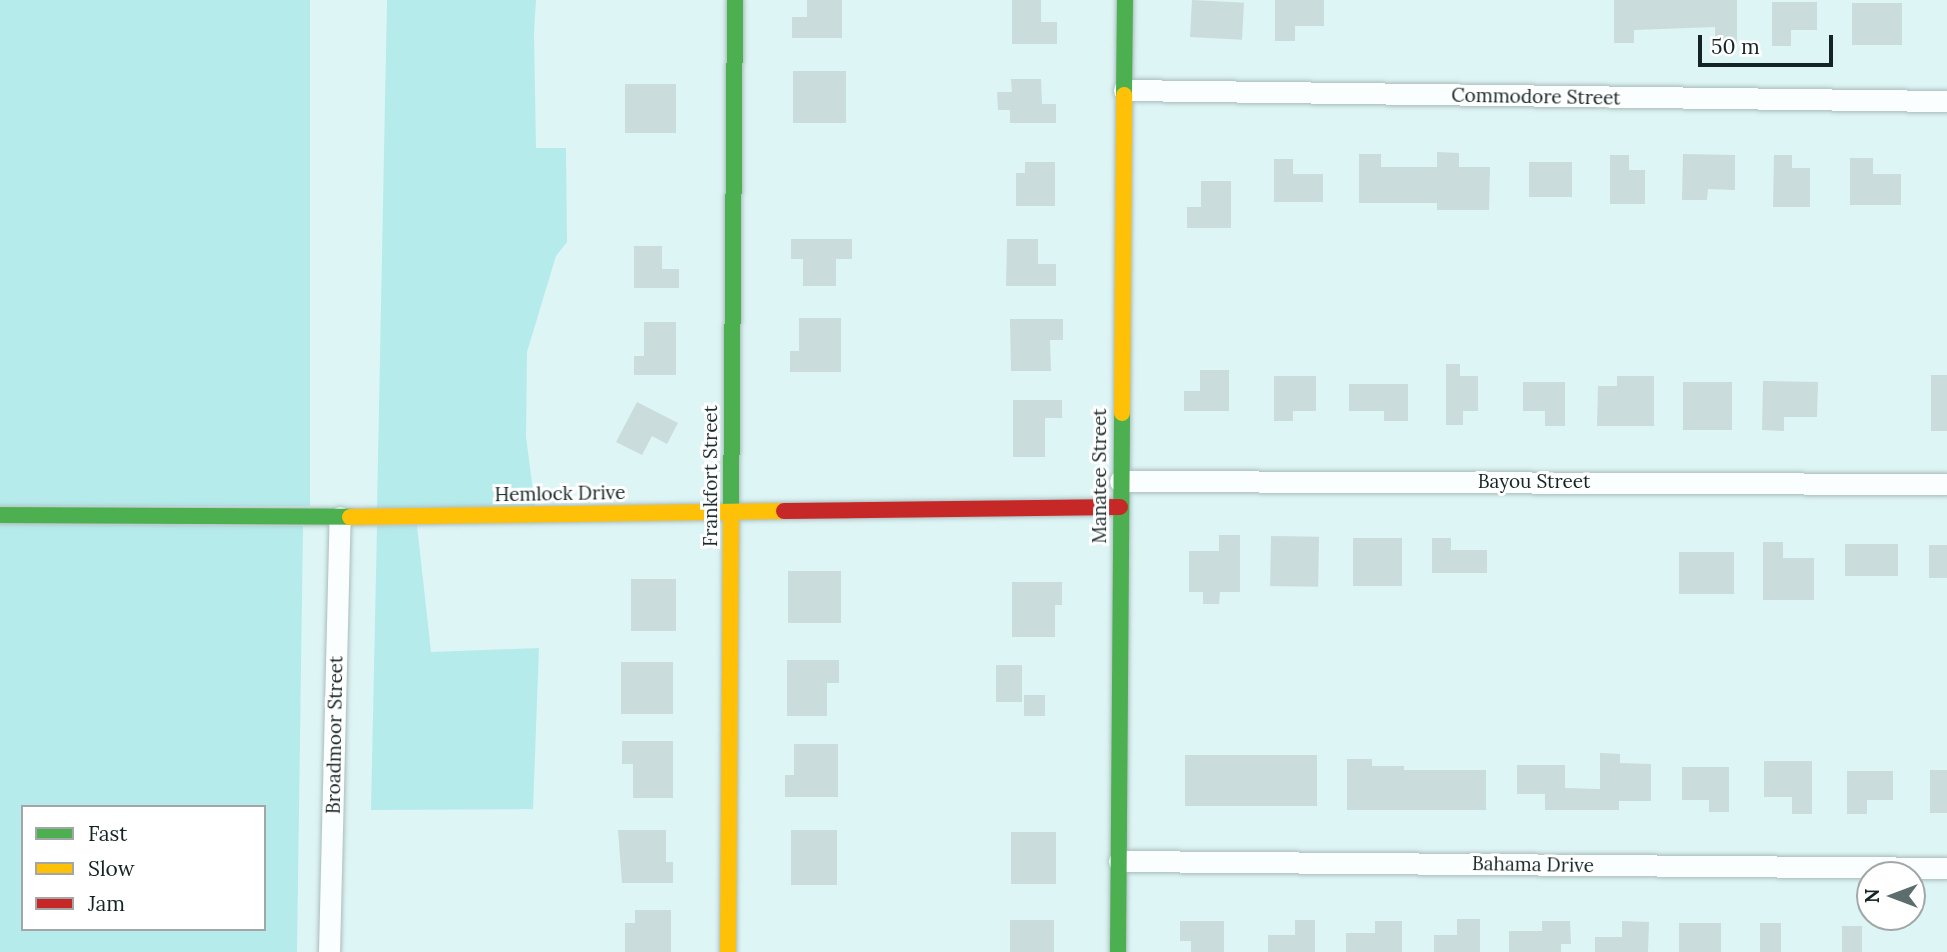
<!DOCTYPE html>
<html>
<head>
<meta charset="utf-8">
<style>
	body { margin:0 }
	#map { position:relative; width:1947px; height:952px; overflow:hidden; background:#def5f5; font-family:Lora,serif }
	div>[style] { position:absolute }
	.green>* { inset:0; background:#b6ebeb; transform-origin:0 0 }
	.building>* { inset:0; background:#cadcdc; transform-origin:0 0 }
	.roads { filter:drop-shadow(0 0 2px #aabcbc) drop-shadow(0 0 2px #aabcbc) }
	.street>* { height:21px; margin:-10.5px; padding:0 10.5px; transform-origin:10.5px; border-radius:10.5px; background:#fafefe }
	.fast>* { height:16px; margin:-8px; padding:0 8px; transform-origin:8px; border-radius:8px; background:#4caf50 }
	.slow>* { height:16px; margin:-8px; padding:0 8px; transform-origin:8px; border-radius:8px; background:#ffc107 }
	.jam>* { height:16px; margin:-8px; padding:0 8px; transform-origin:8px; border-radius:8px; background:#c62828 }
	span { translate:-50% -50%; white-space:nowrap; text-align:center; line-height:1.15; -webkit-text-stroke:6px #fff; paint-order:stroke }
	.street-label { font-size:19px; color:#142424 }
	.legend { position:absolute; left:21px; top:805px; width:245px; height:126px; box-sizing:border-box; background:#fff; border:2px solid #a1a7a7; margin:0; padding:9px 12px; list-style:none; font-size:21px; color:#142424 }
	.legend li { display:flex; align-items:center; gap:14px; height:35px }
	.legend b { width:35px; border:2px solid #a1a7a7 }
	.north { position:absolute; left:1856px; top:861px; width:70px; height:70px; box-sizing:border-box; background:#fff; border:2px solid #a1a7a7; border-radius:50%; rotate:270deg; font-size:19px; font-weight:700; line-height:28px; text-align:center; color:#142424 }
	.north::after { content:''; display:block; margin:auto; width:24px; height:32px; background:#5b6d6d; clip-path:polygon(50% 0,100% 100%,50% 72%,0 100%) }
	.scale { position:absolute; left:1698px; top:35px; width:135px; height:32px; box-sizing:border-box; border:4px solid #142424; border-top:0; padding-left:9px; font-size:21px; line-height:24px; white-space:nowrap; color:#142424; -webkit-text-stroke:5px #fff; paint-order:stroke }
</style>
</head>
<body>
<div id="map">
	<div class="green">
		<i style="left:0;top:0;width:310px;height:506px"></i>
		<i style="clip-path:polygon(387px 0,536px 0,534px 32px,536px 148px,566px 148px,567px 242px,556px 256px,527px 352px,526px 437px,535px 506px,377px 508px)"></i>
		<i style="clip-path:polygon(evenodd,0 524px,303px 526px,297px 952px,0 952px,0 524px,23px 807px,264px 807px,264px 929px,23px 929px,23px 807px)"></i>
		<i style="clip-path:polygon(417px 525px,431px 652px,539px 648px,533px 809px,371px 810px,377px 526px)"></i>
	</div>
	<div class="building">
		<i style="clip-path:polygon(807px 0,842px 0,842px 38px,792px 38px,792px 17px,807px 17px)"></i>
		<i style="clip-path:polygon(1012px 0,1041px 0,1041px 22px,1057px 22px,1057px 44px,1012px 44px)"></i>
		<i style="left:1192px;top:0;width:52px;height:37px;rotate:3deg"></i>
		<i style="clip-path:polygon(1275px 0,1324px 0,1324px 26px,1295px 26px,1295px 41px,1275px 41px)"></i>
		<i style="clip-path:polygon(1614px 0,1737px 0,1737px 44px,1715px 44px,1715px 27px,1634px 30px,1634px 43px,1614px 43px)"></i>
		<i style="clip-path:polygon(1772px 2px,1817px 2px,1817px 30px,1791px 30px,1791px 46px,1772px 46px)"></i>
		<i style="left:1852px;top:3px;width:50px;height:42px"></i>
		<i style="left:793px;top:71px;width:53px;height:52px"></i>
		<i style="clip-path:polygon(1011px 79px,1041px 79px,1042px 104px,1056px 104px,1056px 123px,1010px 123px,1010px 110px,998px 110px,997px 92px,1012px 92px)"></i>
		<i style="left:625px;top:84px;width:51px;height:49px"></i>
		<i style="clip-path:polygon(1437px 152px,1459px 153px,1459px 167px,1490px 167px,1489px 210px,1437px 210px,1437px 203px,1359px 203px,1359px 154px,1381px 154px,1381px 167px,1437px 167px)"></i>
		<i style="clip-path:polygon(1683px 154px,1735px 155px,1735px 190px,1708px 189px,1707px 200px,1682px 200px)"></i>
		<i style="clip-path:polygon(1610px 155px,1629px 155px,1629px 170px,1645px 170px,1645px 204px,1610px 204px)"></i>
		<i style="clip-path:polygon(1774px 155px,1792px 155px,1792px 168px,1810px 168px,1810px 207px,1773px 207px)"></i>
		<i style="clip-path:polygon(1850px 158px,1873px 158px,1873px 174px,1901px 174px,1901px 205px,1850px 205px)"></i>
		<i style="clip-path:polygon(1274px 159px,1293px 159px,1293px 174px,1323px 174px,1323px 202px,1274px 202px)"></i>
		<i style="clip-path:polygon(1025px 162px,1055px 162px,1055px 206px,1016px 206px,1016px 173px,1025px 173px)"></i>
		<i style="left:1529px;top:162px;width:43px;height:35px"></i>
		<i style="clip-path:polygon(1201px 181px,1231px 181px,1231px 228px,1187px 228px,1187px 207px,1201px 207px)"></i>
		<i style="clip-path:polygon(791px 239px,852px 239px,852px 259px,836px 259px,836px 286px,803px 286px,803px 259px,791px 259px)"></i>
		<i style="clip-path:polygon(1007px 239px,1038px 239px,1038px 264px,1056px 264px,1056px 286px,1006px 286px)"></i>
		<i style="clip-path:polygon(634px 246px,662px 246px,662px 269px,679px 269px,679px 288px,634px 288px)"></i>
		<i style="clip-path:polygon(799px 318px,841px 318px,841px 372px,790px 372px,790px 351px,799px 351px)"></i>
		<i style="clip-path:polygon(1010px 319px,1063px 319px,1063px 340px,1050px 340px,1051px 371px,1011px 371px)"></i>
		<i style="clip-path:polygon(644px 322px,676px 322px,676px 375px,634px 375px,634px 356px,644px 356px)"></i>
		<i style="clip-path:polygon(1446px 364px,1460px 364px,1460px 376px,1478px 376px,1478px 411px,1463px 411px,1463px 425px,1446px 425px)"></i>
		<i style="clip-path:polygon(1200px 370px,1229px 370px,1229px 411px,1184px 411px,1184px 391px,1200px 391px)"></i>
		<i style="left:1931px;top:375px;width:16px;height:56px"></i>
		<i style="clip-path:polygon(1274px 376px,1316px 376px,1316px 411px,1293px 411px,1293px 421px,1274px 421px)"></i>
		<i style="clip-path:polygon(1617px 376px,1654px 376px,1654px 426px,1597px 426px,1598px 386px,1617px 386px)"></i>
		<i style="clip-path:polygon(1763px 381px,1818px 382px,1817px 417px,1784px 417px,1784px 431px,1762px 430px)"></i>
		<i style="clip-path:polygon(1523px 382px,1565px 382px,1565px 426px,1545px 426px,1545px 411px,1523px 411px)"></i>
		<i style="left:1683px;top:382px;width:49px;height:48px"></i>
		<i style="clip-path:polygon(1349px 384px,1408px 384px,1408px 421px,1384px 421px,1384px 411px,1349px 411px)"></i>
		<i style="clip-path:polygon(1013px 400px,1062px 400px,1062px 418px,1045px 418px,1045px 457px,1013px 457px)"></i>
		<i style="clip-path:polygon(637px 402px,678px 423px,667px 444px,652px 436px,642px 455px,616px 442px)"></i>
		<i style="clip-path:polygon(1219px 535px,1240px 535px,1240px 592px,1220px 592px,1219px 604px,1203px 604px,1203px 592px,1189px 592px,1189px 551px,1219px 551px)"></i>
		<i style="left:1271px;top:536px;width:48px;height:50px;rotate:1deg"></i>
		<i style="left:1353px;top:538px;width:49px;height:48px"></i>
		<i style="clip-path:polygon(1432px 538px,1451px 538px,1451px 550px,1487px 550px,1487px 573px,1432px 573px)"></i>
		<i style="clip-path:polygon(1763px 542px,1783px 542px,1783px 558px,1814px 558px,1814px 600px,1763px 600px)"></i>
		<i style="left:1845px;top:544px;width:53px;height:32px"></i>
		<i style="left:1929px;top:545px;width:18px;height:33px"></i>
		<i style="left:1679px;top:552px;width:55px;height:42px"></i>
		<i style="left:788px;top:571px;width:53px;height:52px"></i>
		<i style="left:631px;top:579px;width:45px;height:52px"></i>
		<i style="clip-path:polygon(1012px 582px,1062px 582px,1062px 605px,1055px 605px,1055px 637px,1012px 637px)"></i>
		<i style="clip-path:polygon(787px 660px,839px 660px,839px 683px,827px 683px,827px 716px,787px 716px)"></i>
		<i style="left:621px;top:662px;width:52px;height:52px"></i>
		<i style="left:996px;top:665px;width:26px;height:37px"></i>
		<i style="left:1024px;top:695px;width:21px;height:21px"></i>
		<i style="clip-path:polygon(622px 741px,673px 741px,673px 798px,633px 798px,633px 764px,622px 764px)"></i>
		<i style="clip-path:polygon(794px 744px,838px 744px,838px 797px,785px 797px,785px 775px,794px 775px)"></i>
		<i style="clip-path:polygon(1600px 753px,1620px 754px,1620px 763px,1651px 764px,1651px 801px,1619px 801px,1619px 810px,1545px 810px,1545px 794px,1517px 794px,1517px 765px,1565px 765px,1565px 788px,1600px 789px)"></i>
		<i style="left:1185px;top:755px;width:132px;height:51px"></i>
		<i style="clip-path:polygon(1347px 759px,1372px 759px,1372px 766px,1404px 766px,1404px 770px,1486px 770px,1486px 810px,1347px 810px)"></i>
		<i style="clip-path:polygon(1764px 761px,1812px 761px,1812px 814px,1792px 814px,1792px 797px,1764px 797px)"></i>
		<i style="clip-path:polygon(1682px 767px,1729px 767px,1729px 812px,1709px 812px,1709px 800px,1682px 800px)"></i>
		<i style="left:1930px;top:770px;width:17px;height:43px"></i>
		<i style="clip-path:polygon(1847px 771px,1893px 771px,1893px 800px,1867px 800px,1867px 814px,1847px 814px)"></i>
		<i style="clip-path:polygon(618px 830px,666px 830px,666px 862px,673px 862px,673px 883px,622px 883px)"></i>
		<i style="left:791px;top:830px;width:46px;height:55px"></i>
		<i style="left:1011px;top:832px;width:45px;height:52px"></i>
		<i style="clip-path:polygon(635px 910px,671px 910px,671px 952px,625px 952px,625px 923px,635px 923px)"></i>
		<i style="clip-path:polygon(1457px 919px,1480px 919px,1480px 952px,1434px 952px,1434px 935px,1457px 935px)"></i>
		<i style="left:1010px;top:920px;width:44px;height:32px"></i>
		<i style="clip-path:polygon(1295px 920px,1315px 920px,1315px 952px,1268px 952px,1268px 935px,1295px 935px)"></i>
		<i style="clip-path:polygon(1180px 921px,1224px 921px,1224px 952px,1191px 952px,1191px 941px,1180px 941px)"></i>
		<i style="clip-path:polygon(1375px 921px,1402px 921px,1402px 952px,1346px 952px,1346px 933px,1375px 933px)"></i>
		<i style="clip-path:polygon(1542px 921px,1570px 921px,1571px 944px,1561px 944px,1561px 952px,1509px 952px,1509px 931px,1542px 931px)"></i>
		<i style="clip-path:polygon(1622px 921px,1649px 922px,1648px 952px,1595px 952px,1595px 937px,1622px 937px)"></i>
		<i style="left:1679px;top:923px;width:42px;height:29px"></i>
		<i style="left:1760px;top:923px;width:21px;height:29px"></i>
		<i style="left:1842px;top:926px;width:20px;height:26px"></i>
	</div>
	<div class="roads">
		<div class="street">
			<i style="left:1124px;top:90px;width:823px;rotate:0.77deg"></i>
			<i style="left:1120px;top:481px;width:827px;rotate:0.21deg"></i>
			<i style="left:1119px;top:861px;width:828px;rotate:0.48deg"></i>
			<i style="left:329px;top:952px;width:435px;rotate:-88.6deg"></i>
		</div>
		<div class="fast">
			<i style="left:1124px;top:95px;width:95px;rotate:-89.4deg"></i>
			<i style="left:0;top:515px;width:350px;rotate:0.3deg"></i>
			<i style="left:731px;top:521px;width:521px;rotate:-89.56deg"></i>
			<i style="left:1118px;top:952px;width:539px;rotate:-89.57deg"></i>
		</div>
		<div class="slow">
			<i style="left:1122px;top:413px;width:318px;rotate:-89.6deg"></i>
			<i style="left:350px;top:517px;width:434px;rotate:-0.8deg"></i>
			<i style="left:728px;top:952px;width:431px;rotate:-89.6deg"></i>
		</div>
		<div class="jam">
			<i style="left:784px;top:511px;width:336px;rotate:-0.7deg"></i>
		</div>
	</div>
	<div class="street-label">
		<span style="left:1536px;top:97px;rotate:1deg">Commodore Street</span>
		<span style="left:711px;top:476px;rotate:-90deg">Frankfort Street</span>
		<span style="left:1100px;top:476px;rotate:-90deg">Manatee Street</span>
		<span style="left:1534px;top:482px">Bayou Street</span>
		<span style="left:560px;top:494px;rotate:-1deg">Hemlock Drive</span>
		<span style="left:335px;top:735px;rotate:-89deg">Broadmoor Street</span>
		<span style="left:1533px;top:865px;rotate:1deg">Bahama Drive</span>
	</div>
	<ul class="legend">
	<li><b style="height:9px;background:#4caf50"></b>Fast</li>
	<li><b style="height:9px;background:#ffc107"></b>Slow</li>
	<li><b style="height:9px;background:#c62828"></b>Jam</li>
	</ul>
	<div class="north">N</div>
	<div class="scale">50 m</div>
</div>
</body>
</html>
